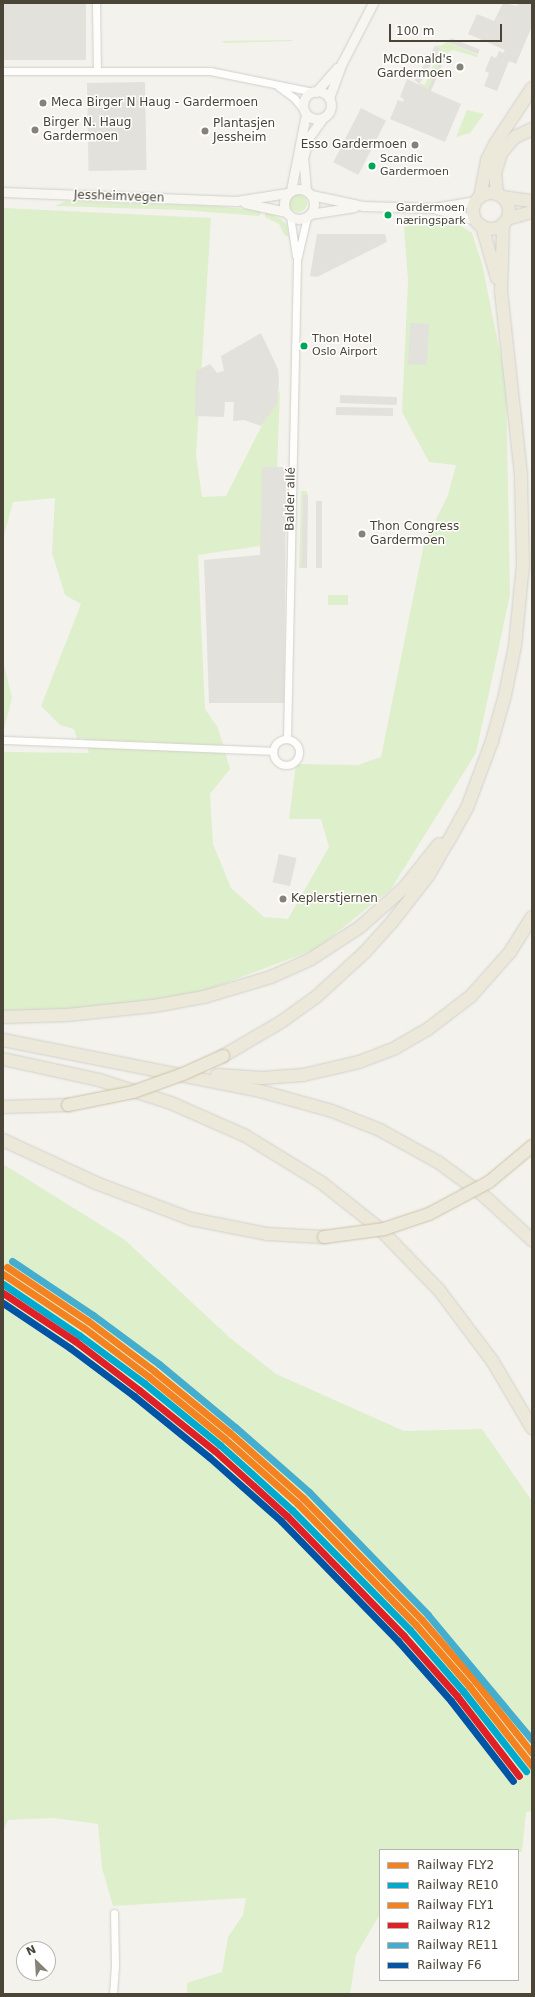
<!DOCTYPE html>
<html>
<head>
<meta charset="utf-8">
<style>
	body { margin:0 }
	#map { position:relative; width:535px; height:1997px; overflow:hidden; background:#f3f2ed; font-family:"DejaVu Sans",sans-serif }
	div>[style] { position:absolute }
	.green>* { inset:0; background:#deefcc; transform-origin:0 0 }
	.round { border-radius:50% }
	.parking>* { inset:0; background:#e3e1dc; transform-origin:0 0 }
	.roads { filter:drop-shadow(0 0 1px #d1d0ca) drop-shadow(0 0 1px #d1d0ca) }
	.street>* { height:7px; margin:-3.5px; padding:0 3.5px; transform-origin:3.5px; border-radius:3.5px; background:#fdfdfc }
	.street>.ring { margin:-3.5px; padding:0; box-sizing:content-box; background:none; border:7px solid #fdfdfc; border-radius:50% }
	.secondary>* { height:9px; margin:-4.5px; padding:0 4.5px; transform-origin:4.5px; border-radius:4.5px; background:#f7f6f0 }
	.secondary>.ring { margin:-4.5px; padding:0; box-sizing:content-box; background:none; border:9px solid #f7f6f0; border-radius:50% }
	.highway>* { height:12px; margin:-6px; padding:0 6px; transform-origin:6px; border-radius:6px; background:#ede9da }
	.highway>.ring { margin:-6px; padding:0; box-sizing:content-box; background:none; border:12px solid #ede9da; border-radius:50% }
	.bridges { filter:drop-shadow(0 0 1px #ccc2a7) drop-shadow(0 0 1px #ccc2a7) }
	.highway-bridge>* { height:12px; margin:-6px; padding:0 6px; transform-origin:6px; border-radius:6px; background:#ede9da }
	.rail-1>* { height:7px; margin:-3.5px; padding:0 3.5px; transform-origin:3.5px; border-radius:3.5px; background:#f58220 }
	.rail-2>* { height:7px; margin:-3.5px; padding:0 3.5px; transform-origin:3.5px; border-radius:3.5px; background:#00a9ce }
	.rail-3>* { height:7px; margin:-3.5px; padding:0 3.5px; transform-origin:3.5px; border-radius:3.5px; background:#f58220 }
	.rail-4>* { height:7px; margin:-3.5px; padding:0 3.5px; transform-origin:3.5px; border-radius:3.5px; background:#df2027 }
	.rail-5>* { height:7px; margin:-3.5px; padding:0 3.5px; transform-origin:3.5px; border-radius:3.5px; background:#45aecf }
	.rail-6>* { height:7px; margin:-3.5px; padding:0 3.5px; transform-origin:3.5px; border-radius:3.5px; background:#0054a6 }
	.dots>* { width:11px; height:11px; translate:-50% -50%; box-sizing:border-box; border:2px solid #fff; border-radius:50% }
	span { translate:-50% -50%; white-space:nowrap; text-align:center; line-height:1.15; -webkit-text-stroke:3px #fff; paint-order:stroke }
	.bus-label { font-size:11px; color:#4b4537 }
	.left { translate:0 -50%; text-align:left }
	.poi-label { font-size:12px; color:#4b4537 }
	.right { translate:-100% -50%; text-align:right }
	.street-label { font-size:12px; color:#4b4537 }
	.frame { position:absolute; inset:0; border:4px solid #4b4537; pointer-events:none }
	.legend { position:absolute; left:379px; top:1849px; width:140px; height:132px; box-sizing:border-box; background:#fff; border:1px solid #b7b5af; margin:0; padding:5px 7px; list-style:none; font-size:12px; color:#4b4537 }
	.legend li { display:flex; align-items:center; gap:8px; height:20px }
	.legend b { width:20px; border:1px solid #b7b5af }
	.north { position:absolute; left:16px; top:1941px; width:40px; height:40px; box-sizing:border-box; background:#fff; border:1px solid #b7b5af; border-radius:50%; rotate:335deg; font-size:11px; font-weight:700; line-height:16px; text-align:center; color:#4b4537 }
	.north::after { content:''; display:block; margin:auto; width:14px; height:18px; background:#868277; clip-path:polygon(50% 0,100% 100%,50% 72%,0 100%) }
	.scale { position:absolute; left:389px; top:24px; width:113px; height:18px; box-sizing:border-box; border:2px solid #4b4537; border-top:0; padding-left:5px; font-size:12px; line-height:14px; white-space:nowrap; color:#4b4537; -webkit-text-stroke:3px #fff; paint-order:stroke }
</style>
</head>
<body>
<div id="map">
	<div class="green">
		<i style="clip-path:polygon(451px 38px,449px 43px,478px 55px,477px 57px,453px 50px,442px 56px,428px 90px,419px 86px,419px 83px,425px 85px,440px 49px,435px 46px,443px 45px)"></i>
		<i style="clip-path:polygon(222px 41px,291px 40px,293px 41px,224px 43px)"></i>
		<i style="clip-path:polygon(467px 110px,484px 114px,470px 133px,456px 137px)"></i>
		<i class="round" style="left:289px;top:194px;width:18px;height:18px"></i>
		<i style="clip-path:polygon(66px 201px,217px 206px,262px 211px,259px 216px,182px 210px,55px 206px)"></i>
		<i style="clip-path:polygon(3px 208px,211px 218px,196px 455px,202px 497px,226px 496px,280px 390px,274px 544px,198px 555px,205px 709px,218px 728px,230px 769px,210px 794px,213px 844px,231px 888px,264px 917px,288px 919px,329px 847px,321px 819px,289px 819px,296px 764px,358px 765px,381px 757px,424px 544px,448px 495px,456px 465px,429px 462px,402px 412px,408px 281px,404px 227px,445px 216px,472px 233px,482px 264px,506px 382px,510px 595px,476px 753px,391px 889px,316px 949px,199px 993px,53px 1013px,3px 1012px,3px 752px,89px 753px,84px 738px,77px 739px,74px 729px,60px 725px,41px 706px,81px 604px,65px 595px,52px 553px,55px 498px,13px 502px,3px 539px)"></i>
		<i style="clip-path:polygon(265px 211px,281px 219px,287px 225px,289px 236px,285px 236px,279px 224px,265px 217px)"></i>
		<i style="clip-path:polygon(301px 491px,306px 491px,308px 495px,303px 495px,301px 568px,299px 568px)"></i>
		<i style="left:328px;top:595px;width:20px;height:10px"></i>
		<i style="clip-path:polygon(3px 661px,12px 698px,4px 729px,3px 729px)"></i>
		<i style="clip-path:polygon(3px 1164px,125px 1240px,229px 1337px,276px 1374px,404px 1431px,482px 1429px,532px 1501px,532px 1811px,526px 1812px,522px 1852px,380px 1850px,380px 1914px,356px 1955px,350px 1994px,187px 1994px,187px 1983px,222px 1972px,228px 1937px,243px 1915px,246px 1898px,113px 1906px,102px 1868px,98px 1824px,54px 1818px,8px 1820px,3px 1832px)"></i>
	</div>
	<div class="parking">
		<i style="left:3px;top:3px;width:83px;height:57px"></i>
		<i style="clip-path:polygon(503px 3px,517px 6px,519px 3px,532px 3px,532px 26px,516px 64px,509px 61px,497px 91px,484px 86px,489px 73px,485px 71px,491px 56px,496px 58px,499px 51px,503px 53px,505px 50px,468px 34px,477px 14px,494px 21px)"></i>
		<i style="left:451px;top:38px;width:31px;height:5px;rotate:22deg"></i>
		<i style="left:435px;top:46px;width:6px;height:40px;rotate:31deg"></i>
		<i style="clip-path:polygon(442px 56px,446px 56px,431px 91px,461px 104px,445px 142px,390px 119px,398px 100px,403px 102px,404px 99px,400px 97px,407px 79px,428px 89px)"></i>
		<i style="left:145px;top:82px;width:88px;height:58px;rotate:89deg"></i>
		<i style="left:361px;top:108px;width:28px;height:61px;rotate:27deg"></i>
		<i style="clip-path:polygon(317px 234px,385px 234px,387px 242px,317px 277px,310px 276px)"></i>
		<i style="left:410px;top:323px;width:19px;height:41px;rotate:3deg"></i>
		<i style="clip-path:polygon(261px 333px,278px 369px,279px 381px,277px 404px,261px 426px,244px 420px,233px 421px,234px 402px,225px 402px,224px 417px,195px 416px,196px 371px,210px 364px,217px 373px,224px 371px,221px 356px)"></i>
		<i style="left:340px;top:395px;width:57px;height:8px;rotate:2deg"></i>
		<i style="left:336px;top:407px;width:57px;height:8px;rotate:1deg"></i>
		<i style="clip-path:polygon(262px 467px,286px 467px,284px 703px,209px 703px,204px 560px,260px 555px)"></i>
		<i style="clip-path:polygon(303px 495px,308px 495px,307px 568px,301px 568px)"></i>
		<i style="left:316px;top:501px;width:6px;height:67px"></i>
		<i style="left:279px;top:854px;width:18px;height:29px;rotate:13deg"></i>
	</div>
	<div class="roads">
		<div class="street">
			<i style="left:96px;top:3px;width:68px;rotate:89.2deg"></i>
			<i style="left:3px;top:71px;width:207px"></i>
			<i style="left:210px;top:71px;width:105px;rotate:11.5deg"></i>
			<i style="left:279px;top:87px;width:19px;rotate:36deg"></i>
			<i style="left:294px;top:98px;width:16px;rotate:50deg"></i>
			<i style="left:290px;top:216px;width:40px;rotate:81.5deg"></i>
			<i class="ring" style="left:273px;top:739px;width:19px;height:19px"></i>
			<i style="left:287px;top:739px;width:479px;rotate:-88.8deg"></i>
			<i style="left:297px;top:260px;width:44px;rotate:-76.9deg"></i>
			<i style="left:3px;top:740px;width:270px;rotate:2.3deg"></i>
			<i style="left:113px;top:1994px;width:30px;rotate:-86deg"></i>
			<i style="left:115px;top:1964px;width:51px;rotate:-91.1deg"></i>
		</div>
		<div class="secondary">
			<i class="ring" style="left:303px;top:91px;width:19px;height:19px"></i>
			<i style="left:316px;top:92px;width:32px;rotate:-49deg"></i>
			<i style="left:329px;top:98px;width:37px;rotate:-70deg"></i>
			<i style="left:342px;top:63px;width:68px;rotate:-62.7deg"></i>
			<i class="ring" style="left:284px;top:189px;width:21px;height:21px"></i>
			<i style="left:291px;top:190px;width:77px;rotate:-78.8deg"></i>
			<i style="left:306px;top:190px;width:32px;rotate:-95deg"></i>
			<i style="left:303px;top:158px;width:22px;rotate:-74deg"></i>
			<i style="left:309px;top:137px;width:22px;rotate:-54deg"></i>
			<i style="left:3px;top:192px;width:233px;rotate:2.2deg"></i>
			<i style="left:236px;top:201px;width:52px;rotate:-8.9deg"></i>
			<i style="left:311px;top:195px;width:53px;rotate:11.9deg"></i>
			<i style="left:363px;top:206px;width:70px;rotate:1.6deg"></i>
			<i style="left:433px;top:208px;width:44px;rotate:-9.2deg"></i>
			<i style="left:245px;top:203px;width:42px;rotate:12.4deg"></i>
			<i style="left:436px;top:209px;width:41px;rotate:15.4deg"></i>
			<i style="left:310px;top:214px;width:45px;rotate:-9deg"></i>
		</div>
		<div class="highway">
			<i class="ring" style="left:473px;top:193px;width:24px;height:24px"></i>
			<i style="left:497px;top:194px;width:21px;rotate:-95deg"></i>
			<i style="left:495px;top:173px;width:21px;rotate:-73deg"></i>
			<i style="left:501px;top:153px;width:21px;rotate:-49deg"></i>
			<i style="left:515px;top:137px;width:19px;rotate:-25deg"></i>
			<i style="left:480px;top:197px;width:38px;rotate:-79deg"></i>
			<i style="left:487px;top:160px;width:18px;rotate:-63deg"></i>
			<i style="left:495px;top:144px;width:67px;rotate:-56.5deg"></i>
			<i style="left:502px;top:197px;width:30px;rotate:8deg"></i>
			<i style="left:507px;top:219px;width:26px;rotate:-16deg"></i>
			<i style="left:482px;top:226px;width:54px;rotate:73.9deg"></i>
			<i style="left:3px;top:1017px;width:64px;rotate:-1.8deg"></i>
			<i style="left:67px;top:1015px;width:87px;rotate:-5.9deg"></i>
			<i style="left:154px;top:1006px;width:51px;rotate:-10.2deg"></i>
			<i style="left:204px;top:997px;width:70px;rotate:-16.6deg"></i>
			<i style="left:271px;top:977px;width:44px;rotate:-24.2deg"></i>
			<i style="left:311px;top:959px;width:59px;rotate:-33.1deg"></i>
			<i style="left:360px;top:927px;width:59px;rotate:-41.6deg"></i>
			<i style="left:404px;top:888px;width:56px;rotate:-51.5deg"></i>
			<i style="left:3px;top:1040px;width:262px;rotate:11.2deg"></i>
			<i style="left:260px;top:1091px;width:75px;rotate:15.5deg"></i>
			<i style="left:332px;top:1111px;width:52px;rotate:21.6deg"></i>
			<i style="left:380px;top:1130px;width:66px;rotate:28.9deg"></i>
			<i style="left:438px;top:1162px;width:56px;rotate:36.3deg"></i>
			<i style="left:483px;top:1195px;width:67px;rotate:42.6deg"></i>
			<i style="left:223px;top:1056px;width:67px;rotate:-30.4deg"></i>
			<i style="left:281px;top:1022px;width:44px;rotate:-35.8deg"></i>
			<i style="left:317px;top:996px;width:65px;rotate:-42.5deg"></i>
			<i style="left:365px;top:952px;width:40px;rotate:-48deg"></i>
			<i style="left:392px;top:922px;width:58px;rotate:-52deg"></i>
			<i style="left:428px;top:876px;width:39px;rotate:-60deg"></i>
			<i style="left:448px;top:842px;width:39px;rotate:-61deg"></i>
			<i style="left:467px;top:808px;width:72px;rotate:-69.5deg"></i>
			<i style="left:492px;top:741px;width:48px;rotate:-74.2deg"></i>
			<i style="left:505px;top:695px;width:50px;rotate:-78.5deg"></i>
			<i style="left:515px;top:646px;width:81px;rotate:-84.4deg"></i>
			<i style="left:523px;top:565px;width:90px;rotate:-91.3deg"></i>
			<i style="left:521px;top:475px;width:184px;rotate:-96.2deg"></i>
			<i style="left:501px;top:292px;width:68px;rotate:-88.3deg"></i>
			<i style="left:3px;top:1059px;width:98px;rotate:12.3deg"></i>
			<i style="left:99px;top:1080px;width:76px;rotate:17.7deg"></i>
			<i style="left:171px;top:1103px;width:80px;rotate:23.7deg"></i>
			<i style="left:244px;top:1135px;width:92px;rotate:31.6deg"></i>
			<i style="left:322px;top:1183px;width:74px;rotate:38.4deg"></i>
			<i style="left:380px;top:1229px;width:85px;rotate:46deg"></i>
			<i style="left:439px;top:1290px;width:90px;rotate:53.1deg"></i>
			<i style="left:493px;top:1362px;width:77px;rotate:59.4deg"></i>
			<i style="left:217px;top:1075px;width:45px;rotate:3.8deg"></i>
			<i style="left:262px;top:1078px;width:41px;rotate:-4.2deg"></i>
			<i style="left:303px;top:1075px;width:57px;rotate:-13.1deg"></i>
			<i style="left:359px;top:1062px;width:39px;rotate:-21deg"></i>
			<i style="left:395px;top:1048px;width:38px;rotate:-30deg"></i>
			<i style="left:428px;top:1029px;width:54px;rotate:-37.5deg"></i>
			<i style="left:471px;top:996px;width:59px;rotate:-48.4deg"></i>
			<i style="left:510px;top:952px;width:41px;rotate:-57.8deg"></i>
			<i style="left:3px;top:1107px;width:65px;rotate:-1.8deg"></i>
			<i style="left:3px;top:1140px;width:102px;rotate:24.8deg"></i>
			<i style="left:96px;top:1183px;width:102px;rotate:20.8deg"></i>
			<i style="left:191px;top:1219px;width:77px;rotate:11.2deg"></i>
			<i style="left:267px;top:1234px;width:57px;rotate:3deg"></i>
		</div>
	</div>
	<div class="bridges">
		<div class="highway-bridge">
			<i style="left:68px;top:1105px;width:66px;rotate:-11.3deg"></i>
			<i style="left:133px;top:1092px;width:53px;rotate:-19.8deg"></i>
			<i style="left:183px;top:1074px;width:44px;rotate:-24.2deg"></i>
			<i style="left:324px;top:1237px;width:61px;rotate:-7.6deg"></i>
			<i style="left:384px;top:1229px;width:47px;rotate:-18.4deg"></i>
			<i style="left:429px;top:1214px;width:68px;rotate:-28.1deg"></i>
			<i style="left:489px;top:1182px;width:56px;rotate:-39.9deg"></i>
		</div>
	</div>
	<div class="rail-1">
		<i style="left:3px;top:1274px;width:97px;rotate:33.7deg"></i>
		<i style="left:84px;top:1328px;width:81px;rotate:37deg"></i>
		<i style="left:149px;top:1377px;width:98px;rotate:39.2deg"></i>
		<i style="left:225px;top:1439px;width:98px;rotate:41.7deg"></i>
		<i style="left:298px;top:1504px;width:169px;rotate:45.7deg"></i>
		<i style="left:416px;top:1625px;width:81px;rotate:49deg"></i>
		<i style="left:469px;top:1686px;width:102px;rotate:51.8deg"></i>
	</div>
	<div class="rail-2">
		<i style="left:3px;top:1284px;width:92px;rotate:33.9deg"></i>
		<i style="left:79px;top:1335px;width:81px;rotate:36.4deg"></i>
		<i style="left:144px;top:1383px;width:98px;rotate:39.2deg"></i>
		<i style="left:220px;top:1445px;width:97px;rotate:42.1deg"></i>
		<i style="left:292px;top:1510px;width:168px;rotate:45.5deg"></i>
		<i style="left:410px;top:1630px;width:81px;rotate:49deg"></i>
		<i style="left:463px;top:1691px;width:102px;rotate:51.8deg"></i>
	</div>
	<div class="rail-3">
		<i style="left:7px;top:1267px;width:97px;rotate:33.7deg"></i>
		<i style="left:88px;top:1321px;width:83px;rotate:37.1deg"></i>
		<i style="left:154px;top:1371px;width:98px;rotate:39.2deg"></i>
		<i style="left:230px;top:1433px;width:98px;rotate:41.7deg"></i>
		<i style="left:303px;top:1498px;width:170px;rotate:45.7deg"></i>
		<i style="left:422px;top:1620px;width:81px;rotate:49deg"></i>
		<i style="left:475px;top:1681px;width:92px;rotate:51.6deg"></i>
	</div>
	<div class="rail-4">
		<i style="left:3px;top:1293px;width:87px;rotate:33.7deg"></i>
		<i style="left:75px;top:1341px;width:81px;rotate:37.4deg"></i>
		<i style="left:139px;top:1390px;width:97px;rotate:38.8deg"></i>
		<i style="left:215px;top:1451px;width:97px;rotate:42.1deg"></i>
		<i style="left:287px;top:1516px;width:168px;rotate:45.7deg"></i>
		<i style="left:404px;top:1636px;width:80px;rotate:48.5deg"></i>
		<i style="left:457px;top:1696px;width:101px;rotate:52.2deg"></i>
	</div>
	<div class="rail-5">
		<i style="left:12px;top:1261px;width:97px;rotate:33.7deg"></i>
		<i style="left:93px;top:1315px;width:82px;rotate:36.6deg"></i>
		<i style="left:159px;top:1364px;width:99px;rotate:39.7deg"></i>
		<i style="left:235px;top:1427px;width:98px;rotate:41.3deg"></i>
		<i style="left:309px;top:1492px;width:171px;rotate:45.9deg"></i>
		<i style="left:428px;top:1615px;width:163px;rotate:50.2deg"></i>
	</div>
	<div class="rail-6">
		<i style="left:3px;top:1303px;width:81px;rotate:33.9deg"></i>
		<i style="left:70px;top:1348px;width:80px;rotate:36.9deg"></i>
		<i style="left:134px;top:1396px;width:97px;rotate:39.1deg"></i>
		<i style="left:209px;top:1457px;width:96px;rotate:41.6deg"></i>
		<i style="left:281px;top:1521px;width:168px;rotate:45.7deg"></i>
		<i style="left:398px;top:1641px;width:80px;rotate:48.5deg"></i>
		<i style="left:451px;top:1701px;width:101px;rotate:52.2deg"></i>
	</div>
	<div class="dots">
		<i style="left:460px;top:67px;background:#868277"></i>
		<i style="left:43px;top:103px;background:#868277"></i>
		<i style="left:35px;top:130px;background:#868277"></i>
		<i style="left:205px;top:131px;background:#868277"></i>
		<i style="left:415px;top:145px;background:#868277"></i>
		<i style="left:372px;top:166px;background:#00a651"></i>
		<i style="left:388px;top:215px;background:#00a651"></i>
		<i style="left:304px;top:346px;background:#00a651"></i>
		<i style="left:362px;top:534px;background:#868277"></i>
		<i style="left:283px;top:899px;background:#868277"></i>
	</div>
	<div class="bus-label">
		<span class="left" style="left:380px;top:166px">Scandic<br>Gardermoen</span>
		<span class="left" style="left:396px;top:215px">Gardermoen<br>næringspark</span>
		<span class="left" style="left:312px;top:346px">Thon Hotel<br>Oslo Airport</span>
	</div>
	<div class="poi-label">
		<span class="right" style="left:452px;top:67px">McDonald's<br>Gardermoen</span>
		<span class="left" style="left:51px;top:103px">Meca Birger N Haug - Gardermoen</span>
		<span class="left" style="left:43px;top:130px">Birger N. Haug<br>Gardermoen</span>
		<span class="left" style="left:213px;top:131px">Plantasjen<br>Jessheim</span>
		<span class="right" style="left:407px;top:145px">Esso Gardermoen</span>
		<span class="left" style="left:370px;top:534px">Thon Congress<br>Gardermoen</span>
		<span class="left" style="left:291px;top:899px">Keplerstjernen</span>
	</div>
	<div class="street-label">
		<span style="left:119px;top:197px;rotate:2deg">Jessheimvegen</span>
		<span style="left:291px;top:499px;rotate:-89deg">Balder allé</span>
	</div>
	<div class="frame"></div>
	<ul class="legend">
	<li><b style="height:5px;background:#f58220"></b>Railway FLY2</li>
	<li><b style="height:5px;background:#00a9ce"></b>Railway RE10</li>
	<li><b style="height:5px;background:#f58220"></b>Railway FLY1</li>
	<li><b style="height:5px;background:#df2027"></b>Railway R12</li>
	<li><b style="height:5px;background:#45aecf"></b>Railway RE11</li>
	<li><b style="height:5px;background:#0054a6"></b>Railway F6</li>
	</ul>
	<div class="north">N</div>
	<div class="scale">100 m</div>
</div>
</body>
</html>
